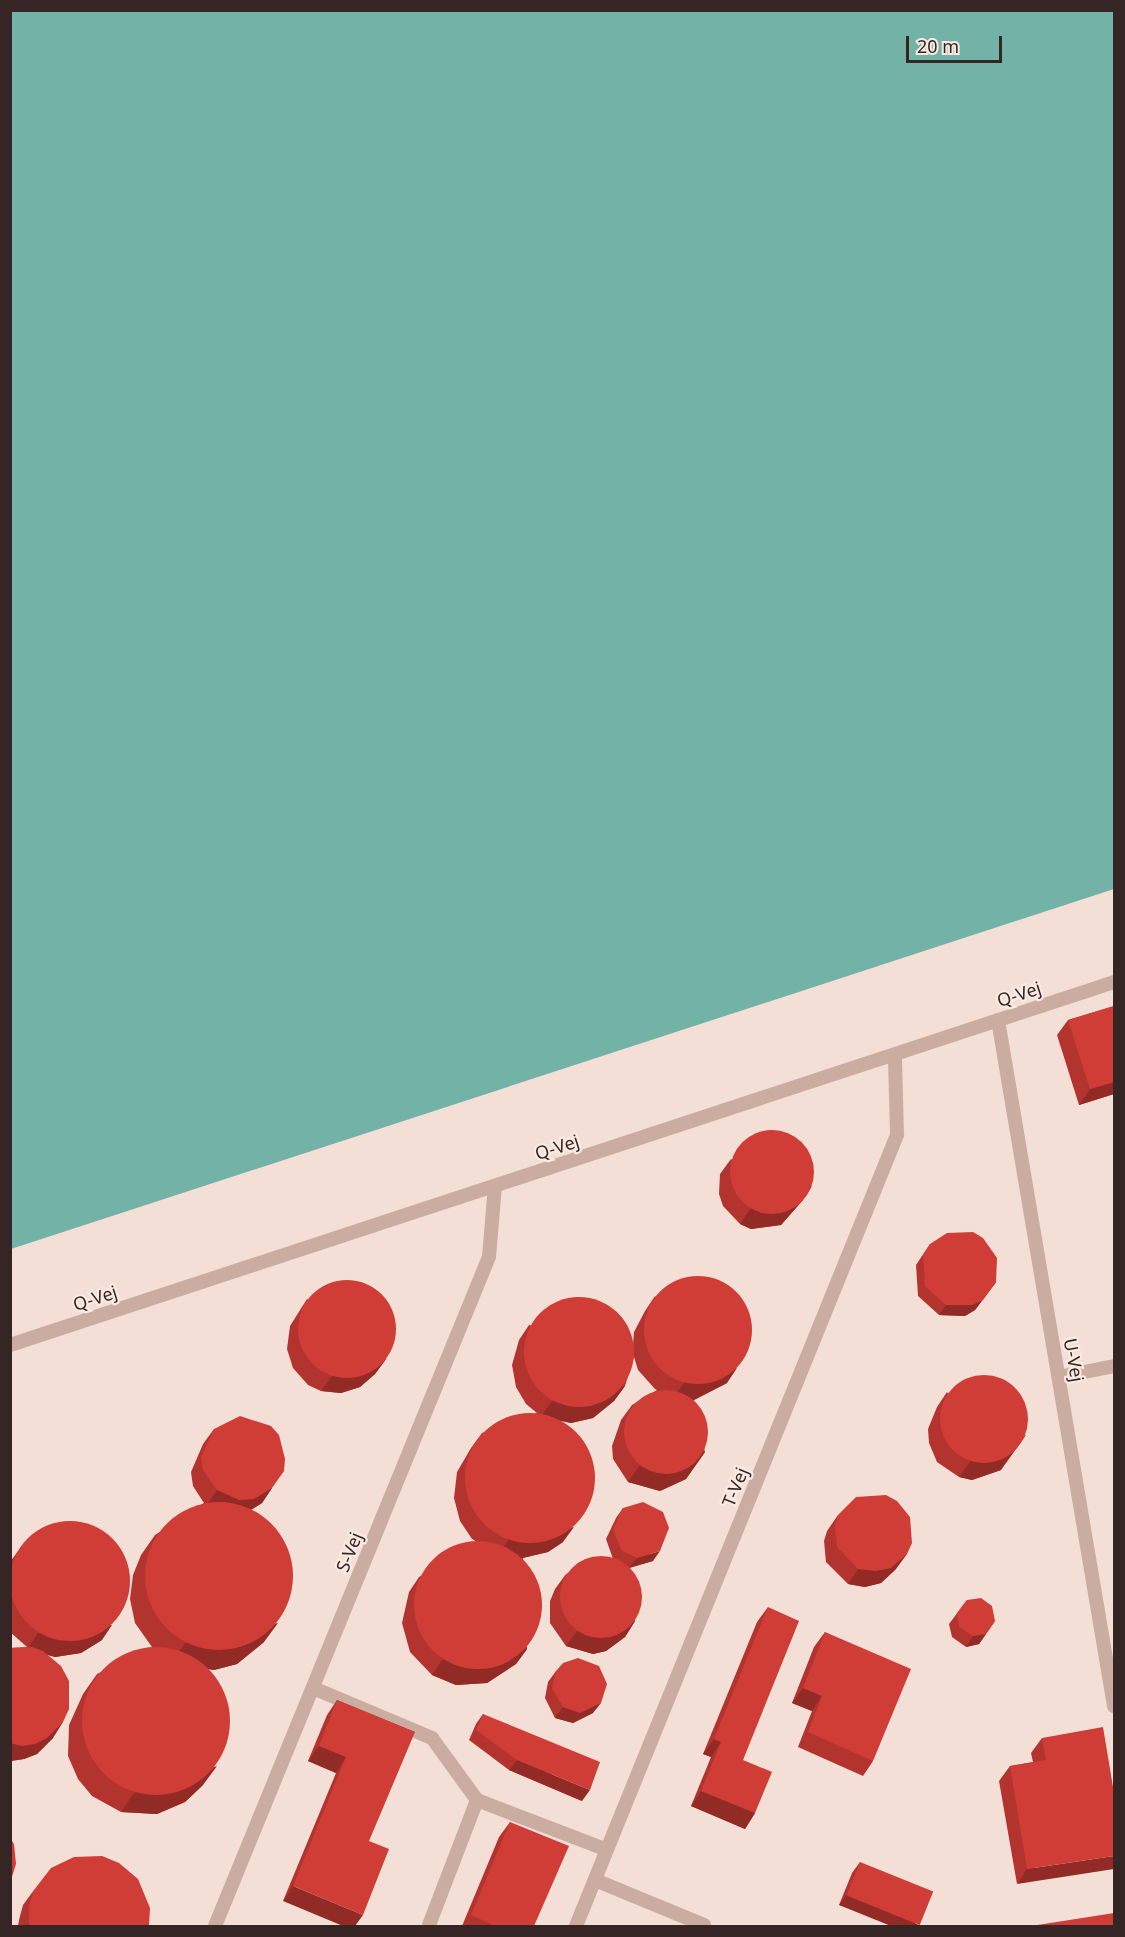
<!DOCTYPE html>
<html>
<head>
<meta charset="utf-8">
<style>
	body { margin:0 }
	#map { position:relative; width:1125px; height:1937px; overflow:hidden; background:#f3dfd6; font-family:"Noto Sans",sans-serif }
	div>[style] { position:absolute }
	.water>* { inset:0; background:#73b2a7 }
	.service>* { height:14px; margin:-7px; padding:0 7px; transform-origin:7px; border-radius:7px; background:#cbaca1 }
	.wall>* { inset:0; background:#b3342f }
	.shaded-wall>* { inset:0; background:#922b26 }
	.building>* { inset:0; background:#d03d37; transform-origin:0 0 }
	.round { border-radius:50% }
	span { translate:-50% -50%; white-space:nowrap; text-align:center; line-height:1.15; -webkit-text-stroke:4.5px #faeae2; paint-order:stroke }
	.street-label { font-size:18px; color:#352625 }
	.frame { position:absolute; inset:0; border:12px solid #352625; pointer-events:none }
	.scale { position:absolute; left:906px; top:36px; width:96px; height:27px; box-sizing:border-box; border:3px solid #352625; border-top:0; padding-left:8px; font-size:18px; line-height:21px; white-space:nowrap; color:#352625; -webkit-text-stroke:4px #faeae2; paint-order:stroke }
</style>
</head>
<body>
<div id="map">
	<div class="water">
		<i style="clip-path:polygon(10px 11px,1114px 11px,1114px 889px,11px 1249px)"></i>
	</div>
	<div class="service">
		<i style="left:998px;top:1020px;width:696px;rotate:80.4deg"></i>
		<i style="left:10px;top:1345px;width:1162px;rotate:-18.2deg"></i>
		<i style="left:1059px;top:1377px;width:56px;rotate:-11.3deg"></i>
		<i style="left:313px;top:1688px;width:129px;rotate:22.8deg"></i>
		<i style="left:432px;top:1738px;width:77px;rotate:54deg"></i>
		<i style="left:477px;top:1800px;width:139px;rotate:21deg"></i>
		<i style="left:595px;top:1880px;width:118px;rotate:22.4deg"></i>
		<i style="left:429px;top:1925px;width:134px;rotate:-69deg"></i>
		<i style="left:215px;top:1926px;width:723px;rotate:-67.73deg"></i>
		<i style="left:489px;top:1257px;width:71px;rotate:-85.2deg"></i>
		<i style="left:576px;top:1926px;width:854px;rotate:-67.91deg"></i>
		<i style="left:897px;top:1135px;width:79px;rotate:-91.5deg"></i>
	</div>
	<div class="wall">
		<i style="clip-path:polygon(1114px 1006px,1114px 1094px,1079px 1105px,1057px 1035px,1068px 1020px)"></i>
		<i style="clip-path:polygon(731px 1159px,802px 1201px,781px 1225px,751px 1229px,740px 1224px,723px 1206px,719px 1194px,720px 1174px)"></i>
		<i style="clip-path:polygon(930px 1244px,996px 1282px,975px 1310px,965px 1316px,939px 1315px,918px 1296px,916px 1265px)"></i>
		<i style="clip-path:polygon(655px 1296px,727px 1383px,694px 1400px,705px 1452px,686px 1479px,660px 1491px,628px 1482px,613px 1459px,612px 1446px,621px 1420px,632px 1405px,657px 1390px,655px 1389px,638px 1370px,634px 1357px,625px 1386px,614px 1401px,593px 1418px,571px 1423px,561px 1421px,563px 1542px,548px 1552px,523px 1558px,527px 1649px,516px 1664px,487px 1683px,456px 1685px,432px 1675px,410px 1652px,402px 1623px,409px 1592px,419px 1577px,477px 1542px,472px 1539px,460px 1521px,454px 1498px,457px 1472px,471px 1448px,482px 1433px,537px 1413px,526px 1404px,516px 1387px,512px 1365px,519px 1340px,529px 1325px,633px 1345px,634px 1332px,645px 1311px)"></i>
		<i style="clip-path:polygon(307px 1299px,386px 1359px,375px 1374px,360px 1387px,341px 1393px,321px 1391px,308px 1385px,293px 1368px,287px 1349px,290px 1326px)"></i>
		<i style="clip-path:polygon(947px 1392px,1001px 1470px,972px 1480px,959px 1477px,937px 1462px,929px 1443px,928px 1429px,937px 1407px)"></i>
		<i style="clip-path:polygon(214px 1429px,272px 1488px,262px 1503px,251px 1510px,264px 1642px,237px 1664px,214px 1670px,208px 1669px,203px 1785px,185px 1802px,157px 1814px,121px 1812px,92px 1796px,78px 1779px,68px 1756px,69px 1725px,83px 1694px,97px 1674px,152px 1647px,135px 1623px,130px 1599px,133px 1575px,141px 1555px,155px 1535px,204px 1503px,193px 1486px,191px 1472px,203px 1444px)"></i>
		<i style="clip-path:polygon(623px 1508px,653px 1561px,629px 1568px,635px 1621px,625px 1637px,606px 1651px,593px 1654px,566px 1646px,550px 1623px,550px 1601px,555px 1589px,566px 1574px,613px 1559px,606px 1539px,616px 1518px)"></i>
		<i style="clip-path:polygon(838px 1515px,896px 1569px,881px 1583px,865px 1587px,848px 1584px,826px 1562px,824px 1541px,827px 1531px)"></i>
		<i style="clip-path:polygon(18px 1551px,102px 1640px,81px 1653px,55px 1657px,47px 1655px,53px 1738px,37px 1754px,24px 1759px,11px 1761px,10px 1761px,10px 1648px,27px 1647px,10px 1632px,10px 1562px)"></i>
		<i style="clip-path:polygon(967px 1600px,995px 1621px,979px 1644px,966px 1647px,952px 1637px,949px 1624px)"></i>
		<i style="clip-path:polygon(768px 1607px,743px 1760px,755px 1813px,745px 1829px,691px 1806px,711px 1757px,703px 1754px,757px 1622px)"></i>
		<i style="clip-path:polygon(825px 1632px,873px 1761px,863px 1776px,798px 1747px,812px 1711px,792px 1703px,814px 1647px)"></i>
		<i style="clip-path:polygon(556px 1671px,593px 1713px,573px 1723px,555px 1718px,545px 1698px,548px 1682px)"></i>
		<i style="clip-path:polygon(337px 1700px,415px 1732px,283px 1901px,336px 1773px,308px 1761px,327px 1715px)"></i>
		<i style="clip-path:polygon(483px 1714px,582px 1801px,509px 1770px,469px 1740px,476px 1724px)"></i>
		<i style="clip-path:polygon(1042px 1738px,1114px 1793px,1017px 1884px,999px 1781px,1010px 1766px,1033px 1762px,1031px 1753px)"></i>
		<i style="clip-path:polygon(510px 1822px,534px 1926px,462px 1926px,499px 1837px)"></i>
		<i style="clip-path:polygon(860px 1862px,918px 1926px,839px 1905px,852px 1873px)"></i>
		<i style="clip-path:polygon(34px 1890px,149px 1926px,18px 1926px,19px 1920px,23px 1905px)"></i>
	</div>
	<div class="shaded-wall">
		<i style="clip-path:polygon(1114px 1082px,1114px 1094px,1079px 1105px,1090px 1089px)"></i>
		<i style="clip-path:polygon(812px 1186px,802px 1201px,781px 1225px,751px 1229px,740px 1224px,750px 1209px)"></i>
		<i style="clip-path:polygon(996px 1282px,975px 1310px,965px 1316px,939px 1315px,946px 1305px)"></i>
		<i style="clip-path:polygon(386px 1359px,375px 1374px,360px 1387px,341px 1393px,321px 1391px,332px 1376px)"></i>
		<i style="clip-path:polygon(737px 1368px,727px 1383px,694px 1400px,673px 1398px,684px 1383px)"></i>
		<i style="clip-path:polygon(625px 1386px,614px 1401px,593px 1418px,571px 1423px,541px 1416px,552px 1401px)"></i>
		<i style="clip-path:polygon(1026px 1435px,1001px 1470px,972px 1480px,959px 1477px,970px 1462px)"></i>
		<i style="clip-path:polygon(705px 1452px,686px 1479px,660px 1491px,628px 1482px,639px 1466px)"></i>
		<i style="clip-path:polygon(272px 1488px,262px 1503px,244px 1514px,206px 1506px,217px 1490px)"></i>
		<i style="clip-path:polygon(574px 1527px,563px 1542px,548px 1552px,522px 1558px,498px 1554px,509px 1539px)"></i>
		<i style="clip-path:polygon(660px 1551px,653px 1561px,629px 1568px,637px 1558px)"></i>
		<i style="clip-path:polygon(907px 1554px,896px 1569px,881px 1583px,865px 1587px,848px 1584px,858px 1569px)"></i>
		<i style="clip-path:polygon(635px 1621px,625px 1637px,606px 1651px,593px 1654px,566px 1646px,577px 1631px)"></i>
		<i style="clip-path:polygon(278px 1623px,264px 1642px,237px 1664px,214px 1670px,172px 1663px,185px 1643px)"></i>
		<i style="clip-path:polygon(112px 1625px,102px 1640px,81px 1653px,55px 1657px,28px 1648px,38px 1633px)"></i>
		<i style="clip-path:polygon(986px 1634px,979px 1644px,966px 1647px,973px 1636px)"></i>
		<i style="clip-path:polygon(527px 1649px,516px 1664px,487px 1683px,456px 1685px,432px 1675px,442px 1660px)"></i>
		<i style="clip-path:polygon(803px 1688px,822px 1696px,812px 1711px,792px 1703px)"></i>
		<i style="clip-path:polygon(601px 1703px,593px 1713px,573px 1723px,555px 1718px,563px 1707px)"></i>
		<i style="clip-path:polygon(63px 1722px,53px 1738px,37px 1754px,24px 1759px,10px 1761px,10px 1743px)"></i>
		<i style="clip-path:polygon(714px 1739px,721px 1742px,711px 1757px,703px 1754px)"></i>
		<i style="clip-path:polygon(319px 1746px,346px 1757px,336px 1773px,308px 1761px)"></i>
		<i style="clip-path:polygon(517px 1760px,590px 1790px,582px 1801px,509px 1770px)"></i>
		<i style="clip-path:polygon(217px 1766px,203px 1785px,185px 1802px,157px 1814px,121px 1812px,134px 1793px)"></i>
		<i style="clip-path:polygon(701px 1791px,755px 1813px,745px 1829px,691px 1806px)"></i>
		<i style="clip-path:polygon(1114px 1856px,1114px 1869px,1017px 1884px,1027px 1869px)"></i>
		<i style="clip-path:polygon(293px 1886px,363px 1915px,355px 1926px,343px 1926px,283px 1901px)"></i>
		<i style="clip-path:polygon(846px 1895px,919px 1925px,918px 1926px,891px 1926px,839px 1905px)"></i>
	</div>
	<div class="building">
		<i style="clip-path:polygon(1114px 1006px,1114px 1082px,1090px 1089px,1068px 1020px)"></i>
		<i class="round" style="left:730px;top:1130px;width:84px;height:84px"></i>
		<i style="clip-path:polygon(973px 1232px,983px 1238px,997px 1258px,996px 1282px,983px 1300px,972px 1305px,946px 1305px,925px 1286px,923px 1255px,930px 1244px,947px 1233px)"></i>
		<i class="round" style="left:644px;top:1276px;width:108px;height:108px"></i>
		<i class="round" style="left:298px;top:1280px;width:98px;height:98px"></i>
		<i class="round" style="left:524px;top:1297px;width:110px;height:110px"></i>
		<i class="round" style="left:940px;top:1375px;width:88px;height:88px"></i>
		<i class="round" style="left:624px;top:1390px;width:84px;height:84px"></i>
		<i class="round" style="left:465px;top:1413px;width:130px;height:130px"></i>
		<i style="clip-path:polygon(240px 1416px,271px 1426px,279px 1435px,285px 1459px,284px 1471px,272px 1488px,254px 1499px,239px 1500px,217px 1490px,203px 1470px,201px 1457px,214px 1429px)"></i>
		<i style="clip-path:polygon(886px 1495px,897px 1501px,910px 1517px,912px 1543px,907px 1554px,891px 1568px,876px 1571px,858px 1569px,837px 1547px,835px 1526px,838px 1515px,856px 1497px)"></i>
		<i class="round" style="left:145px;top:1502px;width:148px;height:148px"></i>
		<i style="clip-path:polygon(643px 1502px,663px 1512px,669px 1528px,660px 1551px,637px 1558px,621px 1550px,613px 1529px,623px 1508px)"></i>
		<i class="round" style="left:10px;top:1521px;width:120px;height:120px"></i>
		<i class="round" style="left:414px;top:1541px;width:128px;height:128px"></i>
		<i class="round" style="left:560px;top:1556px;width:82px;height:82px"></i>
		<i style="clip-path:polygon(981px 1598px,992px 1606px,995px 1621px,986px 1634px,973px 1636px,959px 1627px,957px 1613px,967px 1600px)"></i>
		<i style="clip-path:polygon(768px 1607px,799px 1621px,743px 1760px,772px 1772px,755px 1813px,701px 1791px,721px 1742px,714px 1739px)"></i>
		<i style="clip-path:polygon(825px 1632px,911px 1669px,873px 1761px,808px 1732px,822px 1696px,803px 1688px)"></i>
		<i class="round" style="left:82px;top:1647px;width:148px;height:148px"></i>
		<i style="clip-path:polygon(32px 1647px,43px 1651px,61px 1666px,69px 1681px,69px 1709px,63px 1722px,47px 1738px,35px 1744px,22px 1746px,10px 1743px,10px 1648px)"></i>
		<i style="clip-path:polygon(578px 1658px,599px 1666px,607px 1684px,601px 1703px,580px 1713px,563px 1707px,552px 1688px,556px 1671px,563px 1663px)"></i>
		<i style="clip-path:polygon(337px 1700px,415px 1732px,369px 1841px,389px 1849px,363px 1915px,293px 1886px,346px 1757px,319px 1746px)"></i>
		<i style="clip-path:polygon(483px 1714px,600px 1762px,590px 1790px,517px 1760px,476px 1730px)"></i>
		<i style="clip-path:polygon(1103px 1727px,1114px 1793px,1114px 1856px,1027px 1869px,1010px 1766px,1046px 1760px,1042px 1738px)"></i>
		<i style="clip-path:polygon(510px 1822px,569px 1846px,534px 1926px,495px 1926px,471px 1915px)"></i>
		<i style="clip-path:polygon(10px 1838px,14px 1844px,16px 1864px,10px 1883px)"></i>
		<i style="clip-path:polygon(102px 1856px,119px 1863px,138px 1879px,150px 1908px,149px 1926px,30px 1926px,29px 1922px,29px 1905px,34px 1890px,51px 1868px,74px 1857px)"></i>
		<i style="left:860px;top:1862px;width:79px;height:36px;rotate:22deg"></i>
		<i style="clip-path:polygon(1114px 1913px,1114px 1926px,1031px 1926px)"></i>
	</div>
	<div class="street-label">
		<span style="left:1019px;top:994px;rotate:-18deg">Q-Vej</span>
		<span style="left:557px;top:1147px;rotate:-18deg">Q-Vej</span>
		<span style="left:95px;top:1298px;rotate:-18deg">Q-Vej</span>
		<span style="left:1074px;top:1360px;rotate:80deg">U-Vej</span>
		<span style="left:735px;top:1487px;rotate:-68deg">T-Vej</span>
		<span style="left:349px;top:1552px;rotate:-68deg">S-Vej</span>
	</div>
	<div class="frame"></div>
	<div class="scale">20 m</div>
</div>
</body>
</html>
